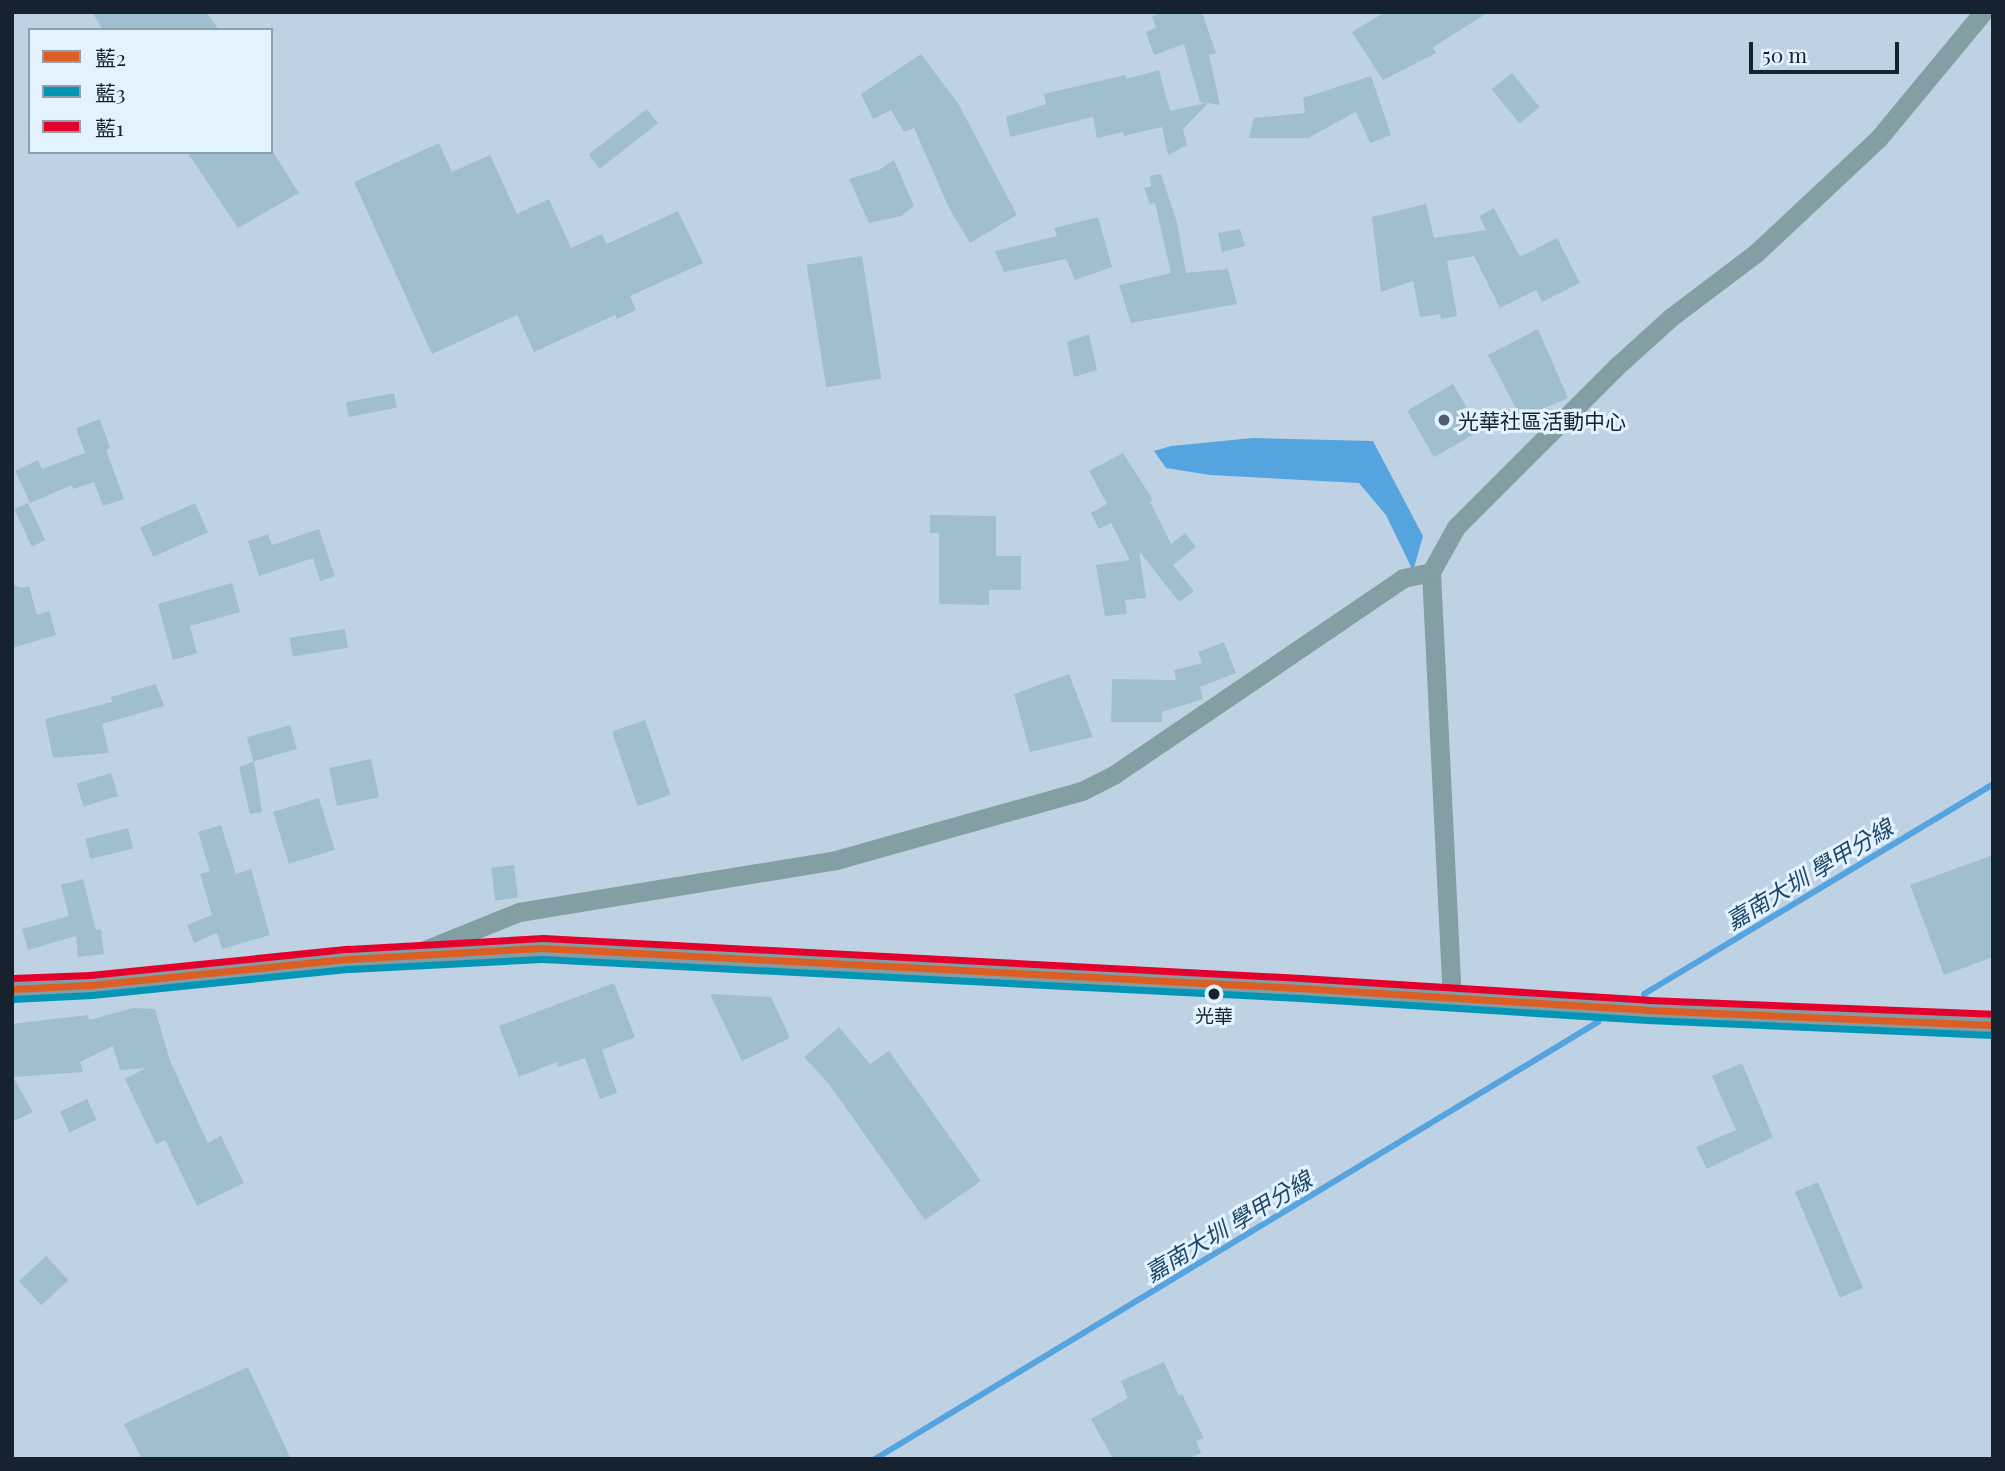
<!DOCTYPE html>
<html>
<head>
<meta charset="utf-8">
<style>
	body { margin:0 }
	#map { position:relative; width:2005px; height:1471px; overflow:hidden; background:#bfd2e4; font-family:"Playfair Display","Noto Sans TC",serif }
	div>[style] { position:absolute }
	.water>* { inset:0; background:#55a4e0 }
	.stream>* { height:6px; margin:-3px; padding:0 3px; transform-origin:3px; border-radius:3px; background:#55a4e0 }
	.building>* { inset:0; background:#a0bfce; transform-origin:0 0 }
	.minor>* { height:19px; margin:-9.5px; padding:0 9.5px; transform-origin:9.5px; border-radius:9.5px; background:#839fa4 }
	.major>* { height:24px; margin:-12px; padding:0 12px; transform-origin:12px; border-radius:12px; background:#849ca3 }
	.bus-1>* { height:7px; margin:-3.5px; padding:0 3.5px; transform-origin:3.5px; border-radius:3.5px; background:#dc5e23 }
	.bus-2>* { height:7px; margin:-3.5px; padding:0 3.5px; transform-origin:3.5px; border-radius:3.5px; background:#0395b6 }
	.bus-3>* { height:7px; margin:-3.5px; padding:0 3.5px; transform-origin:3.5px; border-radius:3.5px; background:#e4002b }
	.dots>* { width:19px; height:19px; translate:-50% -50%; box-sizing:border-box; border:4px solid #e3f2ff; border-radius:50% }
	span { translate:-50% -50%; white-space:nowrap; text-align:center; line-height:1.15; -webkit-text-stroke:6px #e3f2ff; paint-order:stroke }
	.bus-label { font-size:19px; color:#16232f }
	.poi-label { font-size:21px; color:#16232f }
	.left { translate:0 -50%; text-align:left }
	.water-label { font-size:23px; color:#1f4667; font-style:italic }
	.frame { position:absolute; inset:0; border:14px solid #16232f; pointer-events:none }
	.legend { position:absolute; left:28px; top:28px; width:245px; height:126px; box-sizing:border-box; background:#e3f2ff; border:2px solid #919fac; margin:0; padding:9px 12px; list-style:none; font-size:21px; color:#16232f }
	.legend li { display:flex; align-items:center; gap:14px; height:35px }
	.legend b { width:35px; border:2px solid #919fac }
	.scale { position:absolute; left:1749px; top:42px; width:150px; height:32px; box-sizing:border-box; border:4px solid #16232f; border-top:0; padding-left:9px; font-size:21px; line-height:24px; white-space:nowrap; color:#16232f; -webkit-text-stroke:5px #e3f2ff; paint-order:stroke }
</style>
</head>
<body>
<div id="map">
	<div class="water">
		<i style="clip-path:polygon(1253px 438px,1373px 441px,1423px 536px,1413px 571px,1386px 515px,1359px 483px,1210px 475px,1166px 468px,1154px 451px,1171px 446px)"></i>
	</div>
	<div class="stream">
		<i style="left:1644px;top:994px;width:407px;rotate:-31deg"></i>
		<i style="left:875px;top:1459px;width:845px;rotate:-31.15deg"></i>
	</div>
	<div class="building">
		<i style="clip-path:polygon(92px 12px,206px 12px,219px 30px,103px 30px)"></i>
		<i style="clip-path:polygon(1163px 12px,1202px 12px,1216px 53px,1209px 55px,1220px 105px,1208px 103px,1183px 129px,1187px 145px,1168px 155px,1162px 127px,1124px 136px,1123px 132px,1097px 138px,1093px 117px,1010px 137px,1006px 117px,1046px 104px,1044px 94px,1125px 75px,1126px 79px,1159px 70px,1170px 111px,1205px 103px,1200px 102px,1184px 44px,1154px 55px,1146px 32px,1156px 28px,1152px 16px)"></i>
		<i style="clip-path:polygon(1385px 12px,1489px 12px,1433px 47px,1436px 53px,1383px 80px,1352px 32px)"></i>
		<i style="clip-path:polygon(921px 54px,959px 105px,1017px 215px,970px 243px,949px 208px,914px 128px,904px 132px,891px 110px,873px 119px,861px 94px)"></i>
		<i style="left:1512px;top:73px;width:44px;height:26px;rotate:51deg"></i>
		<i style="clip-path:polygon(1371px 76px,1391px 135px,1370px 143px,1356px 112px,1308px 138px,1249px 138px,1254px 118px,1305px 113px,1303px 98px)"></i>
		<i style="left:647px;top:109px;width:18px;height:74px;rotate:52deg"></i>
		<i style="clip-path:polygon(439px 143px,452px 172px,490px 155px,517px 214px,549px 199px,571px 248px,602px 234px,607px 244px,678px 211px,703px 263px,630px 296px,636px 310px,617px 319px,615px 315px,534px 352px,517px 315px,432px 354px,354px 182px)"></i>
		<i style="clip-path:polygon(187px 152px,273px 152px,299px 193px,238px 228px)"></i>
		<i style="clip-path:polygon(894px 160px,914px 206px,901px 216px,869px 223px,849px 179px,879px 170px)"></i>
		<i style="clip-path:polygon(1161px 174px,1177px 222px,1186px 273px,1228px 269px,1237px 304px,1131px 323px,1119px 285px,1171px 273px,1155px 203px,1150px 204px,1144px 188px,1151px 186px,1150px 176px)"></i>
		<i style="clip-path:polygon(1426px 204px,1434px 238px,1486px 230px,1479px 216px,1494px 208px,1520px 257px,1557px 238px,1580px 283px,1542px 302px,1536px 290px,1500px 308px,1474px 256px,1447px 261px,1457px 316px,1441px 319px,1440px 314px,1420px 317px,1413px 281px,1381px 292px,1372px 217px)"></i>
		<i style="clip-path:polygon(1098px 217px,1112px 267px,1075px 280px,1066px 259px,1004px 272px,995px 251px,1057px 236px,1054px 228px)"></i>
		<i style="clip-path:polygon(1240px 229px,1245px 246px,1222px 252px,1218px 233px)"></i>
		<i style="left:862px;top:256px;width:124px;height:56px;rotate:81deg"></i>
		<i style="clip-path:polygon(1538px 329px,1568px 398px,1521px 418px,1488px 355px)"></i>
		<i style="clip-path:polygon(1089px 334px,1097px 370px,1074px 377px,1067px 342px)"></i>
		<i style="left:1453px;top:384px;width:54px;height:53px;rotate:60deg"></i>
		<i style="left:394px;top:393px;width:15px;height:49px;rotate:79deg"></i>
		<i style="clip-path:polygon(100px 419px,110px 448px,106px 450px,124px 499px,103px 506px,94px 482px,73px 489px,72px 485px,30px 503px,15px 471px,38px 460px,42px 469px,85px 453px,76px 428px)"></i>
		<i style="clip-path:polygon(1123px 453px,1153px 500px,1150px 502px,1171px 544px,1185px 533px,1196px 547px,1173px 565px,1194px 591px,1179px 602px,1139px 551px,1146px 598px,1125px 600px,1127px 614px,1105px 616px,1096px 565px,1130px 560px,1111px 523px,1099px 529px,1091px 513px,1107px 504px,1089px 471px)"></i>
		<i style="left:28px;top:503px;width:41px;height:15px;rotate:65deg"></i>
		<i style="left:195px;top:503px;width:32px;height:60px;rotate:66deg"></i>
		<i style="clip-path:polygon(930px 515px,996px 516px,996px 556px,1021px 556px,1021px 590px,989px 590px,989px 605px,939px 604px,939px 533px,930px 533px)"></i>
		<i style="clip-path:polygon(319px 529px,335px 576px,320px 581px,313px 558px,259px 576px,248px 541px,268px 534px,272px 545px)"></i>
		<i style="clip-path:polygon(232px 583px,240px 612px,190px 626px,197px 653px,173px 660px,158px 604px)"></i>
		<i style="clip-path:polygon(12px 584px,21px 588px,29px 586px,37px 615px,49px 611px,56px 635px,12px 648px)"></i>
		<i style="left:345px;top:629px;width:19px;height:56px;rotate:81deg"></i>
		<i style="clip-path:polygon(1224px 642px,1236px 673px,1200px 687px,1203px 699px,1162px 712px,1162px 722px,1111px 722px,1112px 679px,1176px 680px,1174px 670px,1202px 663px,1198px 652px)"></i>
		<i style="clip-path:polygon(1069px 674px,1093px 737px,1030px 752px,1014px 694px)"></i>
		<i style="clip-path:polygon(156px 684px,164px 706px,102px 724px,109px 753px,53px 758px,45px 719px,112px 702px,111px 697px)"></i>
		<i style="left:645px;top:720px;width:79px;height:35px;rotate:71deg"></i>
		<i style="left:290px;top:725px;width:25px;height:45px;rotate:74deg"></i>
		<i style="left:371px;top:759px;width:39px;height:43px;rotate:78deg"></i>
		<i style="clip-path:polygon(254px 761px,262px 812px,250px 814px,239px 767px)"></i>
		<i style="left:111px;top:773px;width:24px;height:36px;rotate:73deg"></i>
		<i style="left:319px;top:798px;width:54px;height:48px;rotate:73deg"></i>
		<i style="clip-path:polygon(221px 825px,236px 874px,251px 869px,270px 935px,222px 949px,217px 933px,194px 943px,187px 925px,212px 915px,200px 874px,210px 871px,198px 832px)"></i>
		<i style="left:128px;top:828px;width:21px;height:44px;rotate:76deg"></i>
		<i style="clip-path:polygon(1993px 855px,1993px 957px,1944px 975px,1910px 885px)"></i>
		<i style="left:514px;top:865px;width:33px;height:23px;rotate:83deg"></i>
		<i style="clip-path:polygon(83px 879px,96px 930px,101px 929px,104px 954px,78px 957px,76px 936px,28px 950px,22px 929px,69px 916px,61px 885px)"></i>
		<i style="clip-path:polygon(614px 983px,635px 1037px,602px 1050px,617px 1093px,600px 1099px,585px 1058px,558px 1067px,557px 1062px,519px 1077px,499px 1026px)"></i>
		<i style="clip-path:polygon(710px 994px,771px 997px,790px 1038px,742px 1061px)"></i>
		<i style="clip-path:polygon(133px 1008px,155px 1009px,170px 1061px,208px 1143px,221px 1136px,244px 1183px,197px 1206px,165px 1140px,156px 1144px,125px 1079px,146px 1068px,120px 1070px,113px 1046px,80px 1062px,83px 1072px,13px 1077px,33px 1112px,12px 1122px,12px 1024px,88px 1015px,89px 1020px)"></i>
		<i style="clip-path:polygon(839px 1027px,870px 1064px,889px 1051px,981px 1181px,925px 1220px,829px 1084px,804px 1057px)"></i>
		<i style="clip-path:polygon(1742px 1063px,1773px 1137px,1707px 1169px,1696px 1147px,1736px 1130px,1712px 1076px)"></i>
		<i style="left:87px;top:1099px;width:23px;height:30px;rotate:65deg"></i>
		<i style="left:1818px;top:1182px;width:115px;height:25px;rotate:67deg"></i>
		<i style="left:46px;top:1256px;width:33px;height:37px;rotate:47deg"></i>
		<i style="clip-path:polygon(1164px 1362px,1179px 1396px,1182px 1394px,1204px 1438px,1196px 1441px,1201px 1453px,1188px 1459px,1113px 1459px,1091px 1419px,1128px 1398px,1121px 1381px)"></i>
		<i style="clip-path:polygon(248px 1367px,291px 1459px,142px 1459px,124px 1424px)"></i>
	</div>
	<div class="minor">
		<i style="left:1431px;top:572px;width:426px;rotate:87.2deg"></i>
		<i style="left:422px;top:951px;width:105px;rotate:-21.9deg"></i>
		<i style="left:519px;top:912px;width:321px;rotate:-9.3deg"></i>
		<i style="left:836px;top:860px;width:255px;rotate:-15.7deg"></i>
		<i style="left:1082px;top:791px;width:37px;rotate:-27deg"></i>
		<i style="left:1115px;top:774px;width:348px;rotate:-34.2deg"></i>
		<i style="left:1403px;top:578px;width:29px;rotate:-12deg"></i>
		<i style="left:1431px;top:572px;width:51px;rotate:-60.9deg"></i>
		<i style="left:1456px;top:527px;width:226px;rotate:-45deg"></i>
		<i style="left:1616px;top:367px;width:73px;rotate:-42.2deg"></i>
		<i style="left:1670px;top:318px;width:108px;rotate:-37.1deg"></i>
		<i style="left:1756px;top:253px;width:167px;rotate:-43.1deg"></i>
		<i style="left:1878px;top:139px;width:165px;rotate:-50.4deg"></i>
	</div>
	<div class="major">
		<i style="left:12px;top:989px;width:79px;rotate:-2.9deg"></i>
		<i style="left:91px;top:985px;width:259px;rotate:-5.8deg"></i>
		<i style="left:349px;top:959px;width:193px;rotate:-3.3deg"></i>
		<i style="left:542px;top:948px;width:759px;rotate:3.02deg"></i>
		<i style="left:1300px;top:988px;width:348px;rotate:3.6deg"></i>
		<i style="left:1647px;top:1010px;width:346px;rotate:2.5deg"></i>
	</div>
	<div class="bus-1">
		<i style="left:12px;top:989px;width:79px;rotate:-2.9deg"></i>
		<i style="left:91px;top:985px;width:259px;rotate:-5.8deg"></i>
		<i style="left:349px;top:959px;width:193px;rotate:-3.3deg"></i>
		<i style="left:542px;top:948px;width:759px;rotate:3.02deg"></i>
		<i style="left:1300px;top:988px;width:348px;rotate:3.6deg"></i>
		<i style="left:1647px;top:1010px;width:346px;rotate:2.5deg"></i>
	</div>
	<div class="bus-2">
		<i style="left:13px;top:999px;width:79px;rotate:-2.9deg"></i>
		<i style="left:92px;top:995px;width:259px;rotate:-5.8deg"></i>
		<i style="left:350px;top:969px;width:192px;rotate:-3deg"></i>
		<i style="left:542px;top:959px;width:758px;rotate:2.95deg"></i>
		<i style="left:1299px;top:998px;width:349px;rotate:3.6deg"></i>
		<i style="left:1647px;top:1020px;width:346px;rotate:2.5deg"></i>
	</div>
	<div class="bus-3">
		<i style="left:12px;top:978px;width:78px;rotate:-2.2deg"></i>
		<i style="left:90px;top:975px;width:259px;rotate:-5.8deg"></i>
		<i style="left:348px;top:949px;width:195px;rotate:-3.2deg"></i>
		<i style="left:543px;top:938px;width:759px;rotate:3.02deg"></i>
		<i style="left:1301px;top:978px;width:348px;rotate:3.6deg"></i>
		<i style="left:1648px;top:1000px;width:345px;rotate:2.3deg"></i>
	</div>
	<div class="dots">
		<i style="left:1444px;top:420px;background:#51606e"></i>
		<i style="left:1214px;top:994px;background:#16232f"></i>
	</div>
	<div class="bus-label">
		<span style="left:1214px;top:1016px">光華</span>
	</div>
	<div class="poi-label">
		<span class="left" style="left:1458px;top:420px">光華社區活動中心</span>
	</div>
	<div class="water-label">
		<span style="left:1809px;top:874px;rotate:-31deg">嘉南大圳 學甲分線</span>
		<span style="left:1228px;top:1226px;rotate:-31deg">嘉南大圳 學甲分線</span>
	</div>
	<div class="frame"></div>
	<ul class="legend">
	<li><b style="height:9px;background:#dc5e23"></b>藍2</li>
	<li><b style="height:9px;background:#0395b6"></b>藍3</li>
	<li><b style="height:9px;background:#e4002b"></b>藍1</li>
	</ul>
	<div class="scale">50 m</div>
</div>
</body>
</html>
